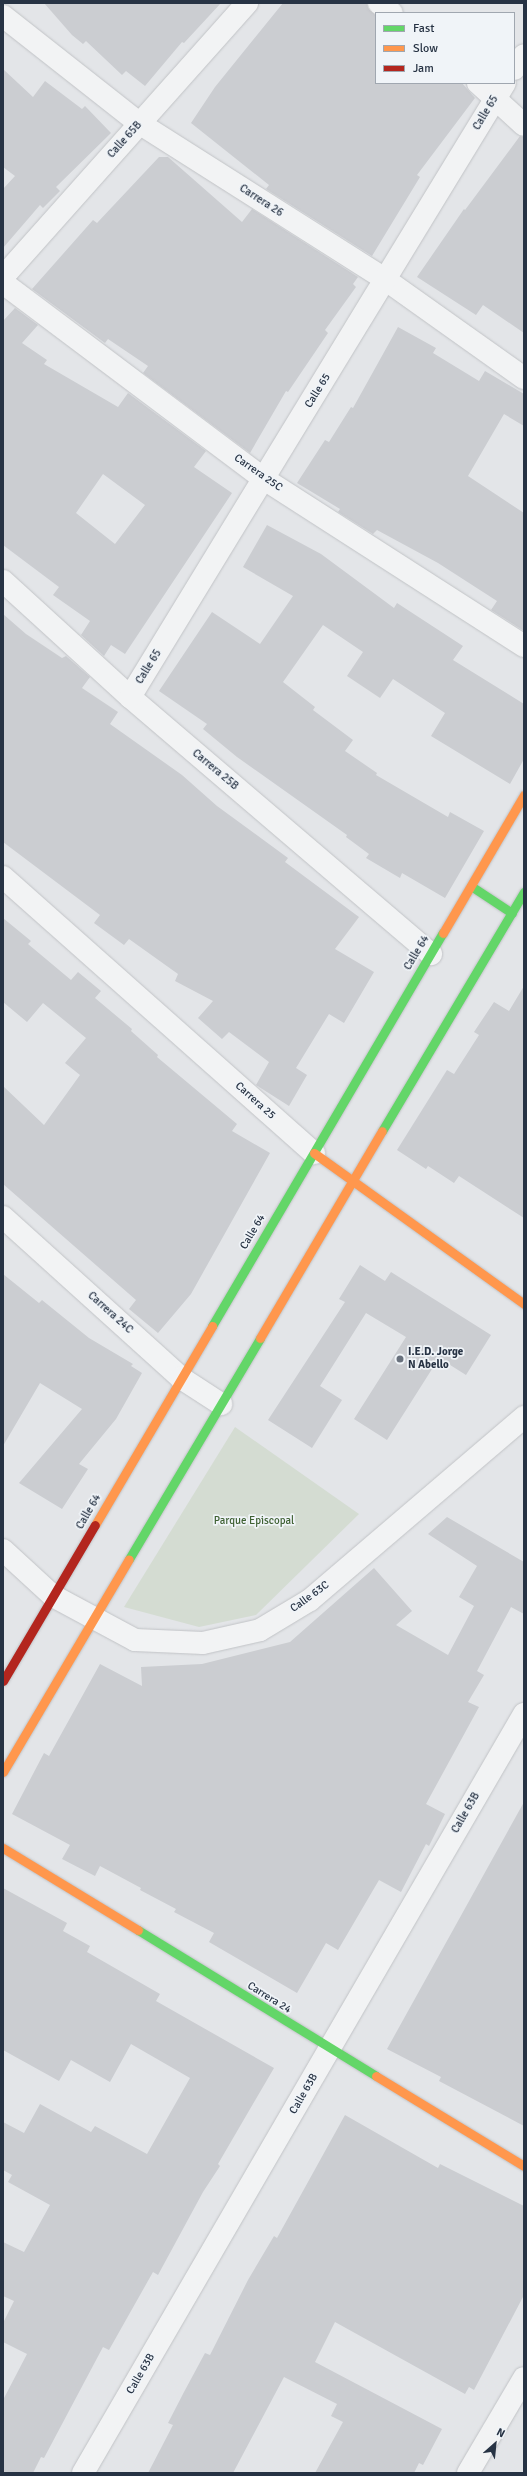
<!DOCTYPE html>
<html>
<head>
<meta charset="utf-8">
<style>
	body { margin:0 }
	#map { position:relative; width:527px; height:2476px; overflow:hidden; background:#e3e5e8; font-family:Signika,sans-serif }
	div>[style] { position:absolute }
	.green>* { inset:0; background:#d4dcd2 }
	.building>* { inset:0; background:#cbcdd1 }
	.roads { filter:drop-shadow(0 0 1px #c1c3c6) drop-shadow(0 0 1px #c1c3c6) }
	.street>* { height:22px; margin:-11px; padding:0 11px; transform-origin:11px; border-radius:11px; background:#f2f3f4 }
	.fast>* { height:9px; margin:-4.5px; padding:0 4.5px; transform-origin:4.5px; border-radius:4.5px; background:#63d668 }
	.slow>* { height:9px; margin:-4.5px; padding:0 4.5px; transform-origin:4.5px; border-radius:4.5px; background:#ff974d }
	.jam>* { height:9px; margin:-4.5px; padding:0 4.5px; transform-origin:4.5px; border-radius:4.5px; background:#b3261e }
	.dots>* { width:11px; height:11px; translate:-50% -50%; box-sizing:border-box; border:2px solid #f0f4f8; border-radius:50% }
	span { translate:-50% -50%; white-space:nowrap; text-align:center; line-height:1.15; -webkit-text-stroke:3.5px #f0f4f8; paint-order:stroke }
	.street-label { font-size:11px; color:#273344 }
	.poi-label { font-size:11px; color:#273344; font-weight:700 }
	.left { translate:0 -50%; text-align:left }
	.park-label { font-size:11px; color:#3f6133 }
	.frame { position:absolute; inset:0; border:4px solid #273344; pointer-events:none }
	.legend { position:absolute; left:375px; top:12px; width:140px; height:72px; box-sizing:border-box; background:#f0f4f8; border:1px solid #a0a7b0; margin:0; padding:5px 7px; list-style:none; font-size:12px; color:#273344 }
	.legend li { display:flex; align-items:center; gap:8px; height:20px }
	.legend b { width:20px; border:1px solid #a0a7b0 }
	.north { position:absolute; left:475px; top:2424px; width:40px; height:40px; -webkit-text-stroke:3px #f0f4f8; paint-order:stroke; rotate:27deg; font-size:11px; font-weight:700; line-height:16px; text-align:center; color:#273344 }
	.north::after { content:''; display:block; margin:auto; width:14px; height:18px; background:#273344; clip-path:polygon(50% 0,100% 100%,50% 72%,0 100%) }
</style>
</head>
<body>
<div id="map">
	<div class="green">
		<i style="clip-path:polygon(235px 1427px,359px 1514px,256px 1615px,199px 1627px,124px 1607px)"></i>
	</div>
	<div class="building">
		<i style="clip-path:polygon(44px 3px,221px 3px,184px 43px,182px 42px,145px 86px,126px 71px,122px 75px,86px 41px,83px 44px,72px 35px)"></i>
		<i style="clip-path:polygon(283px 3px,367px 3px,368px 8px,376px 16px,376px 83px,462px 83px,475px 98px,417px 175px,420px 177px,372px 256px,266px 189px,269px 185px,191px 123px,215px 87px)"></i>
		<i style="clip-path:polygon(3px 69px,33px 97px,45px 81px,82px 109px,85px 106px,111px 133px,56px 187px,60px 191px,43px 208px,40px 205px,3px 248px,3px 189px,15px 176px,3px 167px)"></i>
		<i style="clip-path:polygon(520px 136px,524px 137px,524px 333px,483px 305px,476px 315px,417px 277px,464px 209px,465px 210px)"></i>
		<i style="clip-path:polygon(159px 157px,168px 157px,242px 222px,252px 209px,358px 277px,353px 284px,356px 287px,325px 330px,328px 333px,288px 392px,286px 391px,250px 453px,143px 373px,148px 366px,108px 339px,105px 343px,32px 289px,93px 220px,97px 223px)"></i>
		<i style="clip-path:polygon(evenodd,15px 308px,38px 325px,22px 343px,47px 360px,44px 364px,118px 407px,128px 393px,206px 451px,194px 467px,232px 493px,125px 654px,111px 645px,104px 656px,81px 635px,90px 621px,53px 595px,59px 587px,3px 545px,3px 321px,15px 308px,103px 474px,145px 505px,115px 544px,76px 513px,103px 474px)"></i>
		<i style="clip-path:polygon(398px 327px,436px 348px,433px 353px,479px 381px,485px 371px,524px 394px,524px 426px,504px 414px,468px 476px,524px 513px,524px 631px,491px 610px,497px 601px,438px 563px,377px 530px,373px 534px,338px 512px,340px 509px,297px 483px,325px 440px,329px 442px,351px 407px,353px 408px)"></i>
		<i style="clip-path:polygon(267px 525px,321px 554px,394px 608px,397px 603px,463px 646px,453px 660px,524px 704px,524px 759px,510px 784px,431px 736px,445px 713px,393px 679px,380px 698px,347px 676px,363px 652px,323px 625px,283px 682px,315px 707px,313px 710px,353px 740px,345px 751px,377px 773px,376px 775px,448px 817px,450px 812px,484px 831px,445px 898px,402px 873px,400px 878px,366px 858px,369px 854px,346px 837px,347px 835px,237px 757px,203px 729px,207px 724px,159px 691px,212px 612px,260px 644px,293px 596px,243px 567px)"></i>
		<i style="clip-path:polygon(3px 614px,26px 634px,62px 658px,66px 656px,90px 677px,82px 688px,118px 712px,110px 724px,182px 775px,217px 806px,288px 858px,285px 862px,359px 917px,335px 949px,374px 972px,344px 1023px,329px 1014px,296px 1068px,307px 1075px,289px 1106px,256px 1085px,269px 1062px,229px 1032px,222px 1039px,198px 1018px,213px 1001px,175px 981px,178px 974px,129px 939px,124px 945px,94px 923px,100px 915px,3px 842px)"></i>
		<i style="clip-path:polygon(3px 918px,31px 941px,28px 944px,71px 980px,78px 972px,101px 991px,95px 998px,132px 1029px,131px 1031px,158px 1055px,157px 1057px,237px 1124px,232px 1131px,270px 1153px,191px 1294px,158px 1333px,129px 1309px,136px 1300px,3px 1184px,3px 1086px,44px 1125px,80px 1075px,65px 1063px,86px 1038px,43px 1003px,27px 1022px,3px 1002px)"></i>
		<i style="clip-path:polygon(524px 986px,524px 1218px,459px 1176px,454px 1183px,428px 1166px,426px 1169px,397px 1150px,447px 1070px,454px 1074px,479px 1035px,474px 1032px,494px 1002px,509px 1011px)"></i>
		<i style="clip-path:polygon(360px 1265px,385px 1281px,391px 1272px,491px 1335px,466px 1375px,439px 1358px,387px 1440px,354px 1419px,406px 1337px,366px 1313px,320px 1386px,342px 1400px,312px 1448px,268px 1420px,345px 1302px,339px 1299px)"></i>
		<i style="clip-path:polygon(3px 1274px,39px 1303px,42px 1300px,89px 1338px,133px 1364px,131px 1366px,142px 1373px,116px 1419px,79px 1464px,88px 1469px,62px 1509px,19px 1483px,82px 1409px,40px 1383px,3px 1446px)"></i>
		<i style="clip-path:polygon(447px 1517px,524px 1562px,524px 1614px,511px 1607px,477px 1671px,484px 1675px,468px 1702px,479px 1707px,426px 1804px,445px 1814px,429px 1846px,426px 1844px,401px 1892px,379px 1880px,338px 1950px,326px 1943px,297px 1993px,209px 1942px,214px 1933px,174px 1912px,176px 1909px,140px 1890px,141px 1888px,100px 1866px,95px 1876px,62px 1859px,70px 1845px,12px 1814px,44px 1753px,49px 1756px,100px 1664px,142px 1686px,141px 1667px,202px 1664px,290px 1642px,374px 1568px,412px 1611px,396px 1625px,448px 1655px,474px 1606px,459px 1597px,477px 1566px,428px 1534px)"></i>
		<i style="clip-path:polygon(524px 1802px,524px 2126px,439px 2081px,441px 2077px,387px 2049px)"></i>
		<i style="clip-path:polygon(3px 1888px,67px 1923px,63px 1931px,90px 1946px,87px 1952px,160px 1994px,156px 2001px,274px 2068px,218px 2164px,220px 2166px,203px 2192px,158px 2275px,153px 2272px,109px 2350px,103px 2347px,44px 2458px,41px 2457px,33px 2473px,3px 2473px,3px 2400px,27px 2354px,3px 2342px,3px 2323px,14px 2301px,3px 2296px,3px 2242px,24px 2252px,50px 2205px,8px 2182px,12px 2175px,3px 2170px,3px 2122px,24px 2133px,40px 2104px,91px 2132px,95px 2126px,147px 2154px,190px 2078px,131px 2044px,110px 2082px,71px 2060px,59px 2081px,3px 2050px)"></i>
		<i style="clip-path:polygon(345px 2115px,438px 2168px,440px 2164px,524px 2206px,524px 2295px,474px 2390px,469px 2387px,465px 2394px,335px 2322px,315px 2362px,442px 2429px,423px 2465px,419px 2463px,414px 2473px,315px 2473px,343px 2422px,331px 2416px,337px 2404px,284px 2377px,233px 2473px,148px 2473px,173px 2425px,168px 2423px,184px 2392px,205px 2353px,210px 2355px,248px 2280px,274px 2236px,277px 2238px)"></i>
	</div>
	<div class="roads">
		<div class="street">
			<i style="left:379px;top:3px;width:16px;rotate:38deg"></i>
			<i style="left:3px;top:16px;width:173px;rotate:38.2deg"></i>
			<i style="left:139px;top:123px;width:293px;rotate:32.4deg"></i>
			<i style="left:386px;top:280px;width:169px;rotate:35.4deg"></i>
			<i style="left:514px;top:69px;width:17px;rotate:-54deg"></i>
			<i style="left:478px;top:83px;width:62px;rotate:42.4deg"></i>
			<i style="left:3px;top:277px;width:367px;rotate:-48.3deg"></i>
			<i style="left:3px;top:283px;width:326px;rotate:36.9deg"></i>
			<i style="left:264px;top:479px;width:309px;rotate:32.7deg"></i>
			<i style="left:3px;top:581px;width:172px;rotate:42.4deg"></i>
			<i style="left:130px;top:697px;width:396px;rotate:40.5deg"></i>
			<i style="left:130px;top:697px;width:719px;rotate:-58.59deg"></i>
			<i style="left:3px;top:877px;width:416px;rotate:41.6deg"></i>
			<i style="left:3px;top:1217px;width:240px;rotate:42.1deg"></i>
			<i style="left:181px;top:1378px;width:48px;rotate:33deg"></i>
			<i style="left:3px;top:1550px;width:68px;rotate:42.6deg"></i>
			<i style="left:53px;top:1596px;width:93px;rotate:28.2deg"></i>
			<i style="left:135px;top:1640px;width:68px;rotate:2.5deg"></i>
			<i style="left:203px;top:1643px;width:58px;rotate:-12.8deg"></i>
			<i style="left:260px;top:1630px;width:58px;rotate:-31deg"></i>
			<i style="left:310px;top:1600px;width:282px;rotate:-40.5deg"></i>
			<i style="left:83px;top:2473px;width:878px;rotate:-59.84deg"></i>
			<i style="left:468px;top:2473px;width:110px;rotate:-59.5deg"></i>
		</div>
		<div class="fast">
			<i style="left:471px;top:886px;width:49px;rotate:33.4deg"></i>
			<i style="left:382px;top:1131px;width:278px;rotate:-59.3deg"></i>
			<i style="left:212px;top:1326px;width:456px;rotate:-59.6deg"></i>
			<i style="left:129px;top:1559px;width:257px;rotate:-59.3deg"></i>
			<i style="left:138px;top:1930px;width:279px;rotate:31.5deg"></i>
		</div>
		<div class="slow">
			<i style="left:443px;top:933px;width:160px;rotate:-59.6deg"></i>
			<i style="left:314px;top:1153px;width:259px;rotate:35.7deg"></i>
			<i style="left:260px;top:1338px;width:240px;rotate:-59.5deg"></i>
			<i style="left:95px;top:1525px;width:231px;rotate:-59.5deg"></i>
			<i style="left:3px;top:1772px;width:247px;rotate:-59.4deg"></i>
			<i style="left:3px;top:1848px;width:158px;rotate:31.3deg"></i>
			<i style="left:376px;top:2076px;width:173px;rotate:31.3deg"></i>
		</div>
		<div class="jam">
			<i style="left:3px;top:1681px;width:181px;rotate:-59.5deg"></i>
		</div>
	</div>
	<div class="dots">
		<i style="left:400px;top:1359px;background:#69717d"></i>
	</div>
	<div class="street-label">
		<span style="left:486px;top:113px;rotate:-59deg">Calle 65</span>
		<span style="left:125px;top:140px;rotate:-48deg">Calle 65B</span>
		<span style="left:261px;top:201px;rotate:33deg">Carrera 26</span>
		<span style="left:318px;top:391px;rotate:-58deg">Calle 65</span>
		<span style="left:258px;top:473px;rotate:35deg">Carrera 25C</span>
		<span style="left:149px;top:667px;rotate:-58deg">Calle 65</span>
		<span style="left:215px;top:770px;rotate:40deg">Carrera 25B</span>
		<span style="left:417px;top:953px;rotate:-59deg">Calle 64</span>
		<span style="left:255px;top:1101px;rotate:42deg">Carrera 25</span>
		<span style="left:253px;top:1232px;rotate:-60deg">Calle 64</span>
		<span style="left:110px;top:1313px;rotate:42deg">Carrera 24C</span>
		<span style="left:89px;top:1512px;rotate:-60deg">Calle 64</span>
		<span style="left:310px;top:1597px;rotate:-36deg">Calle 63C</span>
		<span style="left:466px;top:1813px;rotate:-60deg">Calle 63B</span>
		<span style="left:269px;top:1998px;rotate:32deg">Carrera 24</span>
		<span style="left:304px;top:2094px;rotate:-60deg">Calle 63B</span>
		<span style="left:141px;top:2374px;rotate:-60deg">Calle 63B</span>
	</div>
	<div class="poi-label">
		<span class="left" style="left:408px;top:1359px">I.E.D. Jorge<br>N Abello</span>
	</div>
	<div class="park-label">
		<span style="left:254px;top:1521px">Parque Episcopal</span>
	</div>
	<div class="frame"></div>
	<ul class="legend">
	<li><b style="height:5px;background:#63d668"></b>Fast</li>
	<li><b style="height:5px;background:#ff974d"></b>Slow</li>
	<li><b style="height:5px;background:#b3261e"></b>Jam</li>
	</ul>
	<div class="north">N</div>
</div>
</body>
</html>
